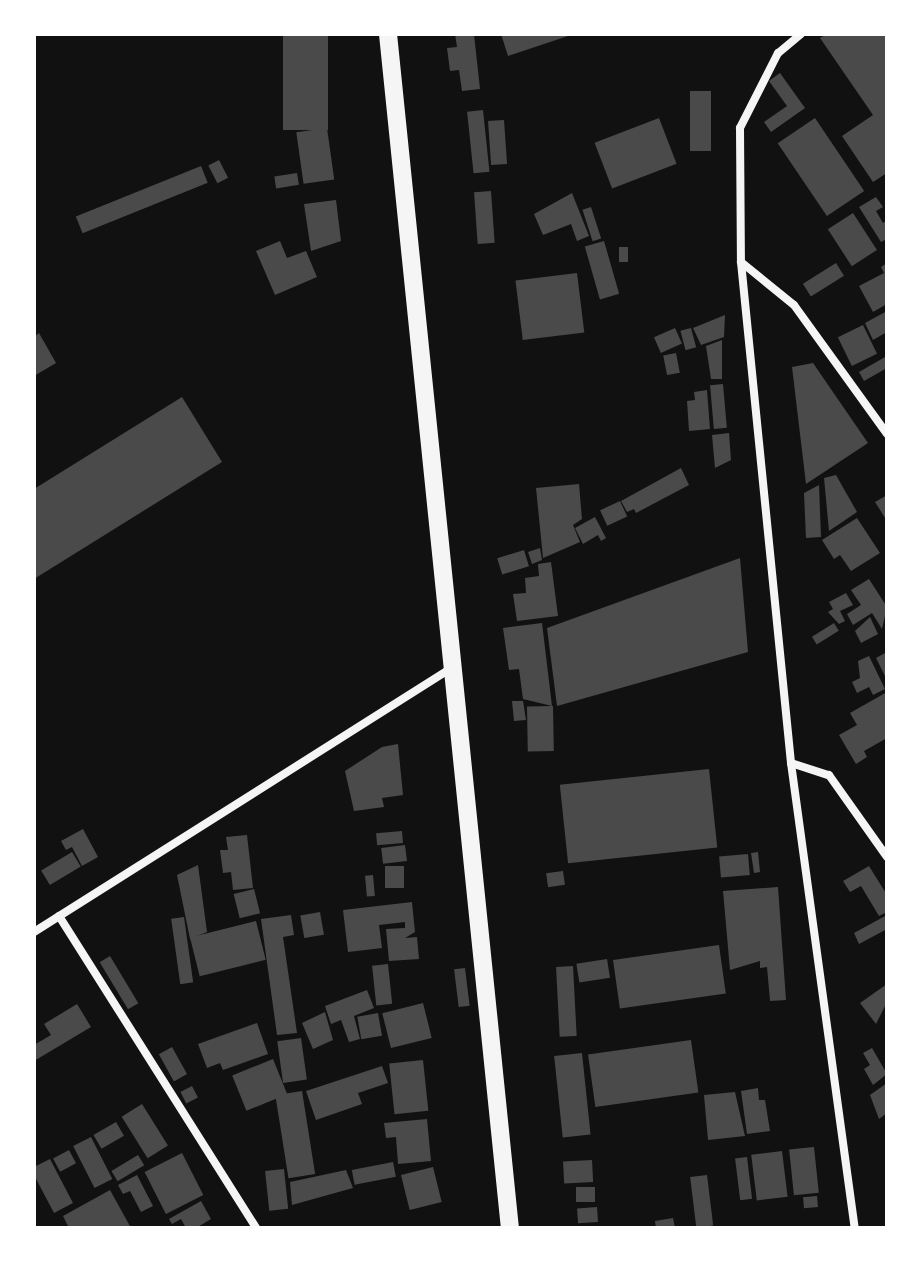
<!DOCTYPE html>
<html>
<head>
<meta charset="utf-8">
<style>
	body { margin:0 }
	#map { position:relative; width:921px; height:1262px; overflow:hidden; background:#111; font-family:Barlow,sans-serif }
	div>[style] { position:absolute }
	.building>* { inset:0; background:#4a4a4a; transform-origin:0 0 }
	.minor>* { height:8px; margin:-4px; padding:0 4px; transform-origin:4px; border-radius:4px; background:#f5f5f5 }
	.trunk>* { height:18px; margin:-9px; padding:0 9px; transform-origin:9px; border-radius:9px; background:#f5f5f5 }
	span { translate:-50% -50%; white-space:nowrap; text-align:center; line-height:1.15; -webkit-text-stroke:6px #fff; paint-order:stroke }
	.frame { position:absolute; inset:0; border:36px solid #fff; pointer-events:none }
</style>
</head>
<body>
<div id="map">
	<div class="building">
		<i style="left:283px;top:34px;width:45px;height:96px"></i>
		<i style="clip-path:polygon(455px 34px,474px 34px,480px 89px,462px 91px,459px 70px,450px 71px,447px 48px,457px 47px)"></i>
		<i style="clip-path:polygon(501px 34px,571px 34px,571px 35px,508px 56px)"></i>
		<i style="clip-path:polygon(827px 34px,887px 34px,887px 173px,873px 182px,842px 136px,873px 115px,820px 38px)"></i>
		<i style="clip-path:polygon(780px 73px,805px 108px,771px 132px,764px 122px,787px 106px,769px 81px)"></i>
		<i style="left:690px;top:91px;width:21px;height:60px"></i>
		<i style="left:483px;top:110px;width:62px;height:16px;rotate:84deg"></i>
		<i style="left:659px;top:118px;width:49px;height:69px;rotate:69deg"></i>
		<i style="left:815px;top:118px;width:88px;height:45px;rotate:56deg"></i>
		<i style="left:504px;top:120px;width:44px;height:16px;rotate:86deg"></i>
		<i style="left:327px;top:128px;width:52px;height:31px;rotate:82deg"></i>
		<i style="left:219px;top:160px;width:20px;height:12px;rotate:63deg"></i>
		<i style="left:201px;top:166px;width:18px;height:135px;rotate:68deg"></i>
		<i style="left:297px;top:173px;width:12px;height:23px;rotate:81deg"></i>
		<i style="left:491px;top:191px;width:52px;height:17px;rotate:86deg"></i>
		<i style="clip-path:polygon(572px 193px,589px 236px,577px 241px,571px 224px,543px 235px,534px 214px)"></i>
		<i style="clip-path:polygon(876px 197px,883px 207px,876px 211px,883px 223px,887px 220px,887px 239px,881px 242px,859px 207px)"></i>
		<i style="clip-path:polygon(336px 200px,341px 241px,311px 251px,304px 204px)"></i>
		<i style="left:591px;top:207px;width:33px;height:9px;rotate:72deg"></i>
		<i style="left:853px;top:213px;width:44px;height:30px;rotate:57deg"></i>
		<i style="clip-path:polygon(280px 241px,287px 258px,306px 251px,317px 277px,275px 295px,256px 251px)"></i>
		<i style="left:604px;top:241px;width:55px;height:20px;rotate:74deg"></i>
		<i style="left:619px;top:247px;width:9px;height:15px"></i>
		<i style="left:836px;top:263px;width:15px;height:39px;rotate:58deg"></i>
		<i style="clip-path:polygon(887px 263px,887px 304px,873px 312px,859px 286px,884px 273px,881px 267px)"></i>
		<i style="left:577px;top:273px;width:60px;height:62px;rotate:83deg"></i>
		<i style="clip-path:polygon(887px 311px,887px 332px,873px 340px,865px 323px)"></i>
		<i style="clip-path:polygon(725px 315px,724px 337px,701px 345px,693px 328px)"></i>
		<i style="left:863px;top:325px;width:32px;height:28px;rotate:64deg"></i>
		<i style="left:675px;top:328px;width:17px;height:23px;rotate:66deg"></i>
		<i style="left:691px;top:328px;width:20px;height:11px;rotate:75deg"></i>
		<i style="clip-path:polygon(39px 333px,56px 363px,34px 376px,34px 337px)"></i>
		<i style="clip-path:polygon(722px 340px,722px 379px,711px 379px,706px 346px)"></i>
		<i style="left:676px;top:353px;width:20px;height:13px;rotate:79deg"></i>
		<i style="clip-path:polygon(885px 357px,887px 368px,864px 381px,859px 372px)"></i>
		<i style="clip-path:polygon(813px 363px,868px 443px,806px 484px,792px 367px)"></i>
		<i style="left:723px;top:384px;width:44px;height:13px;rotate:85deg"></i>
		<i style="clip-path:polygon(707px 390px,710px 429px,689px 431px,687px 401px,695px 400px,694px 392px)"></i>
		<i style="clip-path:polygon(182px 397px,222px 462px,34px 579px,34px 489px)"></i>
		<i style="clip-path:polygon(729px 433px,731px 460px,715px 468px,712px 435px)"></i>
		<i style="clip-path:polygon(681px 468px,689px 485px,636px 513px,634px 509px,627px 512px,621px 501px)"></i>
		<i style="clip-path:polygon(836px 475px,857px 512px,829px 531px,824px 478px)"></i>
		<i style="clip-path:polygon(579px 484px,582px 519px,573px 525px,580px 542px,543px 558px,536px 488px)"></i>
		<i style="clip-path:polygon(819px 485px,821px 537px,806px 538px,804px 493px)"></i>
		<i style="clip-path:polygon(887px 495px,887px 521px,875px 502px)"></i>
		<i style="left:620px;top:501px;width:17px;height:22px;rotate:65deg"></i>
		<i style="clip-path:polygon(595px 517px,606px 538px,601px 541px,598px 535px,583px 544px,575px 528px)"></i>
		<i style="clip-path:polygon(857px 518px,880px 553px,851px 571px,840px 555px,834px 559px,822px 540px)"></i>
		<i style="clip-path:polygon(540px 548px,542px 560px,532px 564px,528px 552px)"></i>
		<i style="left:524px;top:550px;width:17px;height:28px;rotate:73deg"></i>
		<i style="clip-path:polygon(740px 558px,748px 652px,557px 706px,547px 628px)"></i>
		<i style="clip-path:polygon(551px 562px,558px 616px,517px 621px,513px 594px,526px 593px,525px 578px,539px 576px,538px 564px)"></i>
		<i style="clip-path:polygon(869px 579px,887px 607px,882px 629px,872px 613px,853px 625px,847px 614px,861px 605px,851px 590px)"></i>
		<i style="clip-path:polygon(846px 593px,853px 605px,840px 611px,845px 621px,839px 624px,828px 612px,833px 609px,829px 602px)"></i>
		<i style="clip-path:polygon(870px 617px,878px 634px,861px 643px,855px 631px)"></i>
		<i style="clip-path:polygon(542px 623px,552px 706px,523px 699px,519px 669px,509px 670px,503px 628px)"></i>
		<i style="left:834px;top:623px;width:9px;height:26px;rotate:58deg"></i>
		<i style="clip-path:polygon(887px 652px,887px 680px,876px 658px)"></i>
		<i style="clip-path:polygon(869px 656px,885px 689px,873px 695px,869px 687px,857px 693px,852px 682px,860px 678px,858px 661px)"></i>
		<i style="clip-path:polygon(887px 692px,887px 738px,864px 751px,867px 757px,856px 764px,839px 735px,857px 725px,850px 713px)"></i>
		<i style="clip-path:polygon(512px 701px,523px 701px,526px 720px,514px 721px)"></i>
		<i style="left:553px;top:706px;width:45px;height:26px;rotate:89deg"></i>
		<i style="clip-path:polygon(398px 744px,403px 795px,382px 798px,384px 807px,354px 811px,345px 771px,382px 747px)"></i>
		<i style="left:709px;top:769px;width:79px;height:150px;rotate:84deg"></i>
		<i style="clip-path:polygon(83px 829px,98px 857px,82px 866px,72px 847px,66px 850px,61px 841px)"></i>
		<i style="left:402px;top:831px;width:12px;height:26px;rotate:85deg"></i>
		<i style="clip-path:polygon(247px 835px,253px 888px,233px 890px,231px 872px,223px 873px,220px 850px,228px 850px,226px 837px)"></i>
		<i style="left:405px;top:845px;width:16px;height:24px;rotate:83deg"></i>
		<i style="left:72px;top:852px;width:17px;height:36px;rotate:59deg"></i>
		<i style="clip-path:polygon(758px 852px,760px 872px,754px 873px,751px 853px)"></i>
		<i style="left:748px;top:854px;width:21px;height:29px;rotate:85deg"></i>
		<i style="clip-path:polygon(198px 865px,207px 932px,190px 939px,177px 875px)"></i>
		<i style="left:385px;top:866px;width:19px;height:22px"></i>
		<i style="clip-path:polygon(869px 866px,887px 895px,887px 912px,879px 916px,861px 886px,850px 892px,843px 881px)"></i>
		<i style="left:563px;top:871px;width:14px;height:17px;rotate:82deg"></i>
		<i style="left:373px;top:875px;width:21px;height:8px;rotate:85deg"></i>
		<i style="clip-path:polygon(778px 887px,786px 1000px,770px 1001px,767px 967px,760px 968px,760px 961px,730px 970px,723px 891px)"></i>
		<i style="left:254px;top:889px;width:25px;height:21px;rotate:76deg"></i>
		<i style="clip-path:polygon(412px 902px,415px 932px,405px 938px,417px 937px,419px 959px,389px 961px,386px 929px,405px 928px,405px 922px,379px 925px,382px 948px,348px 952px,343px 910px)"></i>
		<i style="left:320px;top:912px;width:23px;height:20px;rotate:80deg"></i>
		<i style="clip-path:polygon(291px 915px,294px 935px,283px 937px,297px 1033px,277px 1035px,261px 919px)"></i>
		<i style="clip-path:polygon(887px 915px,887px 929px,859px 944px,854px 933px)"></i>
		<i style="left:184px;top:917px;width:66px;height:13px;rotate:82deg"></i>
		<i style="left:256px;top:921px;width:40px;height:68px;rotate:76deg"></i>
		<i style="left:719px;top:945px;width:49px;height:107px;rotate:82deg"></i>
		<i style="left:110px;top:956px;width:55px;height:12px;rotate:59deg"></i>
		<i style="left:607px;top:959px;width:19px;height:31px;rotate:81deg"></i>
		<i style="left:388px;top:964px;width:40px;height:16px;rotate:84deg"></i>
		<i style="left:573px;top:966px;width:70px;height:17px;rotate:87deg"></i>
		<i style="left:465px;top:968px;width:38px;height:11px;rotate:83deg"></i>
		<i style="clip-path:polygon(887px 984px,887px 1002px,876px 1024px,860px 1003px)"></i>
		<i style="clip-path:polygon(367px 990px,374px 1008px,354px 1016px,360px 1039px,349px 1042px,341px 1020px,331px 1024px,325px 1006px)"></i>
		<i style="left:423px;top:1003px;width:36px;height:42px;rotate:76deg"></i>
		<i style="clip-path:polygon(77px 1004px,91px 1027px,34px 1061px,34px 1045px,51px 1035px,44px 1024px)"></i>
		<i style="clip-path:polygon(325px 1012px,333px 1040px,313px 1049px,302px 1023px)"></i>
		<i style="left:378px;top:1013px;width:23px;height:21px;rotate:80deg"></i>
		<i style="clip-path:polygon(257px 1023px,268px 1054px,223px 1070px,220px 1063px,207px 1068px,198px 1044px)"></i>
		<i style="left:301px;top:1038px;width:42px;height:24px;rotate:82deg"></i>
		<i style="left:691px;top:1040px;width:53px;height:104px;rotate:82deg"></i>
		<i style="left:172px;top:1047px;width:31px;height:15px;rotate:61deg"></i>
		<i style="clip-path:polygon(872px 1048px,887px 1074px,873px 1085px,864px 1069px,870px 1065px,863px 1053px)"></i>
		<i style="left:582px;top:1053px;width:82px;height:28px;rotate:84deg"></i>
		<i style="left:273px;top:1059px;width:38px;height:44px;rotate:68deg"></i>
		<i style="left:423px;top:1060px;width:51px;height:34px;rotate:84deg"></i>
		<i style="clip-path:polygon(382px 1066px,388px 1083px,358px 1093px,362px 1104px,316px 1120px,306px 1091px)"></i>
		<i style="clip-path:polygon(887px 1083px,887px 1113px,879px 1119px,870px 1095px)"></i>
		<i style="left:192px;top:1086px;width:13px;height:13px;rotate:63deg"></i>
		<i style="clip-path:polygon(758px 1088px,759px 1100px,765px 1100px,770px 1131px,747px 1134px,741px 1091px)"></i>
		<i style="left:302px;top:1091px;width:84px;height:27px;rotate:81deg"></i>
		<i style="clip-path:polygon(735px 1092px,745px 1136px,708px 1140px,704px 1095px)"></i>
		<i style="left:142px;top:1104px;width:49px;height:24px;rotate:58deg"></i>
		<i style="clip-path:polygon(427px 1119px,431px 1161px,398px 1164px,396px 1137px,386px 1138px,384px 1123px)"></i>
		<i style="left:116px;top:1122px;width:16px;height:26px;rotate:60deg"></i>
		<i style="left:91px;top:1137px;width:47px;height:20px;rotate:63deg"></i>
		<i style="left:814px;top:1147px;width:46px;height:25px;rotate:84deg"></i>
		<i style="left:69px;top:1150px;width:15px;height:18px;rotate:62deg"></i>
		<i style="left:782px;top:1151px;width:46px;height:31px;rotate:83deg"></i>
		<i style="left:182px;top:1153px;width:47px;height:42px;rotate:63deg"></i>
		<i style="left:138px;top:1155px;width:12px;height:31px;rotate:59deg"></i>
		<i style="left:747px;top:1157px;width:42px;height:12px;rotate:83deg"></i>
		<i style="clip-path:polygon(50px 1159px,73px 1203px,54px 1213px,34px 1175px,34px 1167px)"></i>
		<i style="left:592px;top:1160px;width:22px;height:29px;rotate:87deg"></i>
		<i style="left:393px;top:1162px;width:15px;height:42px;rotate:79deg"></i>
		<i style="left:433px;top:1167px;width:36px;height:33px;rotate:76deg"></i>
		<i style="left:284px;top:1169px;width:40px;height:19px;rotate:84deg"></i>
		<i style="clip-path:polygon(346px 1170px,353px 1188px,292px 1205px,290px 1182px)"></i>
		<i style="clip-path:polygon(137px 1175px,153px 1206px,141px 1212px,130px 1191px,123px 1194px,118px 1185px)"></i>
		<i style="left:707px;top:1175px;width:51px;height:17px;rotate:83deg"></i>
		<i style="left:576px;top:1187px;width:19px;height:15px"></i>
		<i style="clip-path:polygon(110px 1190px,131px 1228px,69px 1228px,63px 1216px)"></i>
		<i style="left:817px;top:1196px;width:11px;height:14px;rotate:85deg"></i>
		<i style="clip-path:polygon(201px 1201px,211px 1219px,196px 1228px,186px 1228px,181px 1219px,172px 1224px,169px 1219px)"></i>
		<i style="left:597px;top:1207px;width:15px;height:20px;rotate:86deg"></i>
		<i style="clip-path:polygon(673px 1218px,675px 1228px,656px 1228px,655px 1221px)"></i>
	</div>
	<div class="minor">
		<i style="left:801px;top:34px;width:30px;rotate:140deg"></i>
		<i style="left:778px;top:53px;width:84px;rotate:116.9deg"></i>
		<i style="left:740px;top:128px;width:134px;rotate:89.6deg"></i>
		<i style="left:741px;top:262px;width:503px;rotate:84.3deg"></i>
		<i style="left:791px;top:763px;width:469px;rotate:82.2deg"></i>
		<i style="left:741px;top:262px;width:68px;rotate:39.1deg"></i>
		<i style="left:794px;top:305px;width:159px;rotate:54.2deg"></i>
		<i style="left:791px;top:763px;width:40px;rotate:18deg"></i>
		<i style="left:829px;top:775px;width:100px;rotate:54.7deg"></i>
		<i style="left:59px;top:916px;width:369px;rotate:57.7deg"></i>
		<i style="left:34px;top:932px;width:496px;rotate:-32.3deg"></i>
	</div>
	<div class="trunk">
		<i style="left:388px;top:34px;width:1200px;rotate:84.17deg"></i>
	</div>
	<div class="frame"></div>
</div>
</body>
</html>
